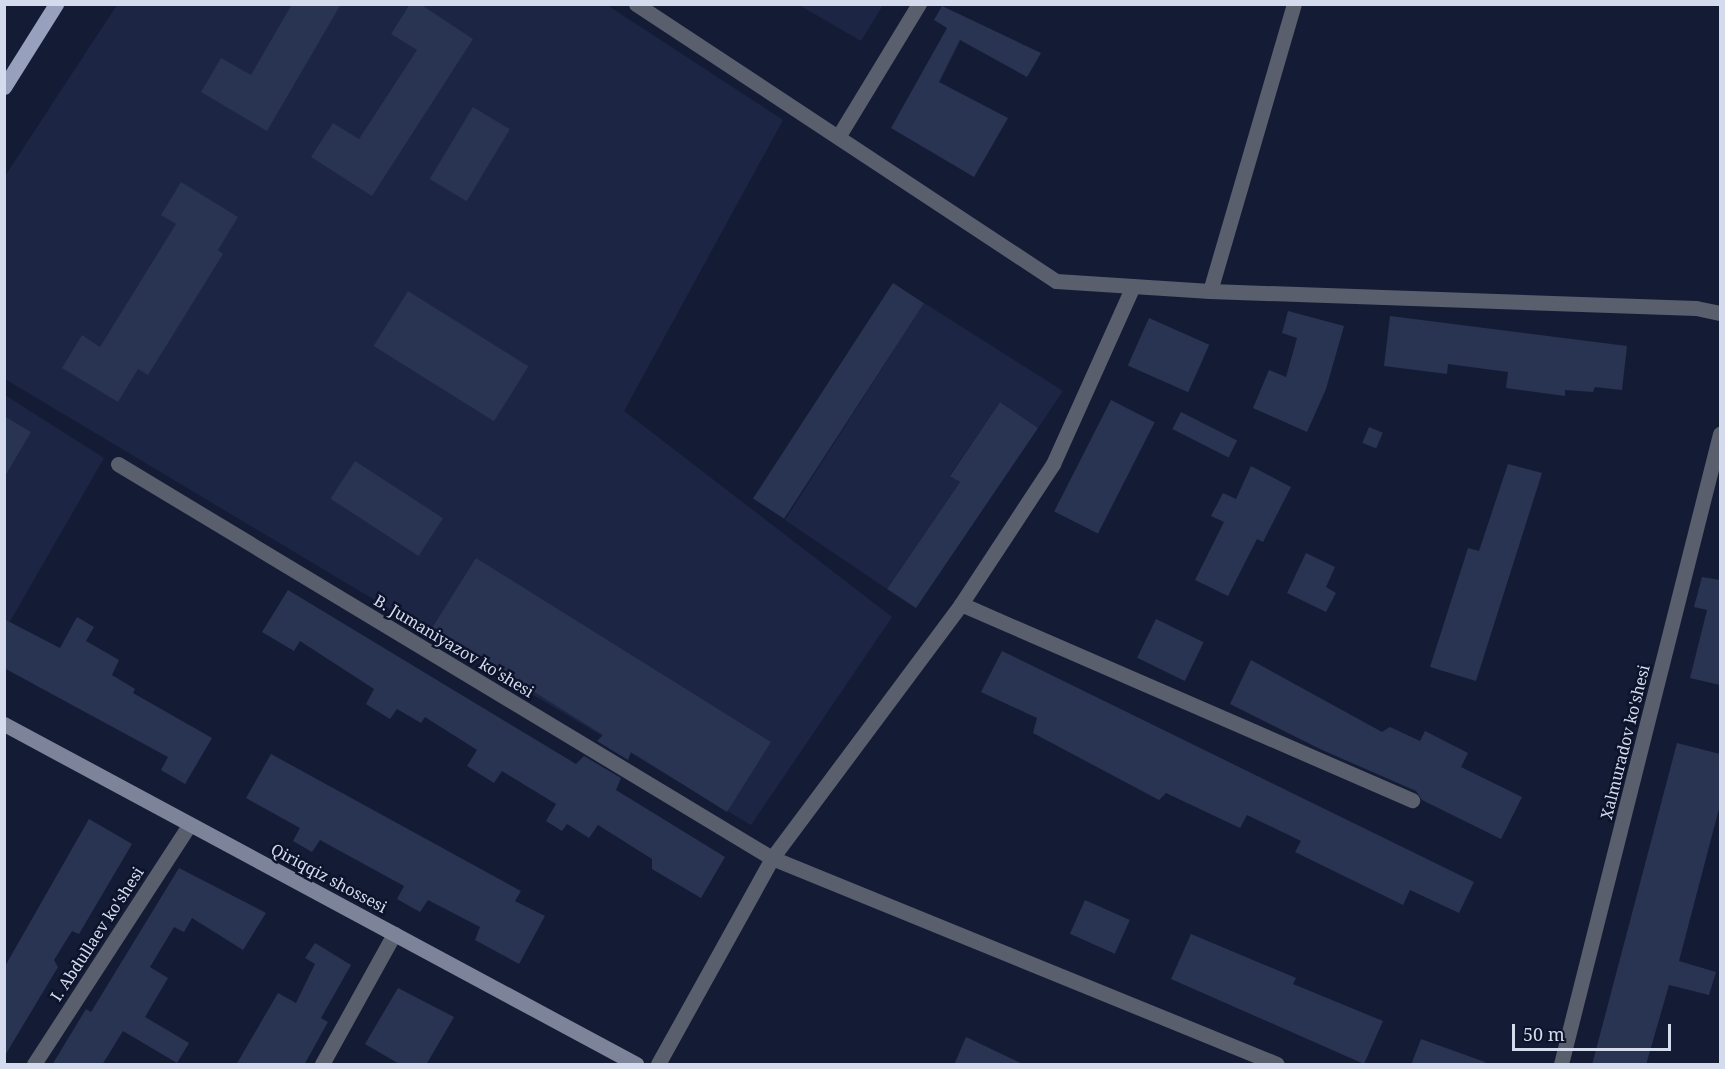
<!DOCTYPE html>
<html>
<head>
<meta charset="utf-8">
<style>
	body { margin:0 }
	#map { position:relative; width:1725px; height:1069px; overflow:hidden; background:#141c35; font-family:"Noto Serif",serif }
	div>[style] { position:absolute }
	.built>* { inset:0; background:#1c2543 }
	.building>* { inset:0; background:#293352; transform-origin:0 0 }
	.street>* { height:15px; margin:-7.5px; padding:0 7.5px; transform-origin:7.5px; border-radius:7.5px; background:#5a5f6d }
	.secondary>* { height:15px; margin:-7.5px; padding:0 7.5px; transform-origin:7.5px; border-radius:7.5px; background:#7d849a }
	.primary>* { height:15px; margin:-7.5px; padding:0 7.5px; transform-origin:7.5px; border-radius:7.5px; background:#97a1bd }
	span { translate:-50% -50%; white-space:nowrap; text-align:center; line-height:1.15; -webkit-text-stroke:5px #0c132b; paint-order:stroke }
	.street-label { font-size:16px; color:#d4dbec }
	.frame { position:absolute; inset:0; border:6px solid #d4dbec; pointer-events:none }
	.scale { position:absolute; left:1512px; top:1024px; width:159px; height:27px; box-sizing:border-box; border:3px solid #d4dbec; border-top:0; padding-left:8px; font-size:18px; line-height:21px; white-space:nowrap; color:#d4dbec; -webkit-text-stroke:4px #0c132b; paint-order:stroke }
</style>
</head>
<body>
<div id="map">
	<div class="built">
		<i style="clip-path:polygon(117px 5px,607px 5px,783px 120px,624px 411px,892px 617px,751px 825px,5px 379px,5px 176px)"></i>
		<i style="clip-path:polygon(799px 5px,883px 5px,861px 41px)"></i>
		<i style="clip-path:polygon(924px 303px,1063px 391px,1038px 428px,1000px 402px,950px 475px,960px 482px,887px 589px,785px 520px)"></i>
		<i style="clip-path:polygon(5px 395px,104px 458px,5px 630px)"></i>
	</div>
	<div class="building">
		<i style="clip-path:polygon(292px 4px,341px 4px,267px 131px,201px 92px,221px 58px,251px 75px)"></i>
		<i style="clip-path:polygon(410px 4px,420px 4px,473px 39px,372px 196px,311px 157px,333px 123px,359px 139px,417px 50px,391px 34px)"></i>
		<i style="clip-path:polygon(942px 6px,1041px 53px,1027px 77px,960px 40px,939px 82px,1008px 118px,974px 177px,891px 128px,947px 28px,934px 20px)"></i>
		<i style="left:473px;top:107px;width:43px;height:84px;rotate:31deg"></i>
		<i style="clip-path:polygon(181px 182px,238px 217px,218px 250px,223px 254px,148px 375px,138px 369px,118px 402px,62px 368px,82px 335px,100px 347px,176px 224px,161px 215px)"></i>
		<i style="left:893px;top:283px;width:37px;height:257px;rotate:33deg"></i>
		<i style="left:408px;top:291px;width:142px;height:65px;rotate:32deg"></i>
		<i style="clip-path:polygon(1288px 311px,1344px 326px,1326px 389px,1307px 432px,1253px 408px,1269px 370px,1286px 377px,1297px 338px,1282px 333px)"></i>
		<i style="clip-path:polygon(1390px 316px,1627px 346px,1622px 390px,1595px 387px,1593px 392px,1565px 390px,1565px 396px,1506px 388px,1508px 372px,1448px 364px,1447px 374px,1384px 366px)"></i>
		<i style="left:1149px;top:318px;width:66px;height:52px;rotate:24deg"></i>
		<i style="left:1111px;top:400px;width:49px;height:125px;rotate:27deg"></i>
		<i style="clip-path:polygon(1000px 402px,1038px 428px,916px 608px,887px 589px,960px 482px,950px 476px)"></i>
		<i style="left:1181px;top:412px;width:63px;height:19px;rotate:27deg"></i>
		<i style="clip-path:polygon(4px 416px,31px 432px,4px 478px)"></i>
		<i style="left:1369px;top:427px;width:15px;height:17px;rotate:23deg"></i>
		<i style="left:355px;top:461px;width:105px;height:45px;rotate:33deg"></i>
		<i style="clip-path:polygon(1508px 464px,1542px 473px,1476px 681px,1430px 667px,1468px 548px,1479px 551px)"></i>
		<i style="clip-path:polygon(1251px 466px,1291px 487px,1263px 542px,1257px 539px,1228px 596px,1195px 580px,1224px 522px,1211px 516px,1223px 493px,1236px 499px)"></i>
		<i style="clip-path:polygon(1306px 553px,1335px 567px,1326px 587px,1336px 593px,1326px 612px,1287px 593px)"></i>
		<i style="clip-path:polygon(476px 558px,771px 742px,727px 812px,631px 752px,628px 760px,597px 741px,603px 735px,432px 628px)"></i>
		<i style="clip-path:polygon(1702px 577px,1720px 580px,1720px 685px,1690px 678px,1707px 610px,1694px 607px)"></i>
		<i style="clip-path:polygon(288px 590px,576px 764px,584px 756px,621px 778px,616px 790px,725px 857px,701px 898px,652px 869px,652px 859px,598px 825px,589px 838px,567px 824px,562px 831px,546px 821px,556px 804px,502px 771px,494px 783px,467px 766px,477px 750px,425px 717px,421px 723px,397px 709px,390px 719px,366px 704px,374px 689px,300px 641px,294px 651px,262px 632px)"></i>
		<i style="clip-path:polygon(77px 617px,94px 627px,86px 641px,119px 660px,112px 675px,135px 689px,133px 693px,212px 738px,185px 784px,161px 770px,168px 757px,4px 668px,4px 619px,60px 648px)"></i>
		<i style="left:1156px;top:619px;width:53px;height:43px;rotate:26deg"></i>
		<i style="clip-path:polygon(1002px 651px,1474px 882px,1459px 913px,1410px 890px,1403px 905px,1295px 852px,1301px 841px,1247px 815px,1240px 828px,1166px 793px,1159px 800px,1033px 733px,1037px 718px,981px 692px)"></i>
		<i style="clip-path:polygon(1251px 660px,1382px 732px,1390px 727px,1420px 741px,1425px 731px,1468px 753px,1461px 767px,1522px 797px,1501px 839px,1422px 800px,1416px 791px,1320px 749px,1230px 704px)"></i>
		<i style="clip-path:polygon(1677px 743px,1720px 754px,1720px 805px,1679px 961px,1716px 972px,1709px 995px,1669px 985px,1646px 1065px,1592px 1065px)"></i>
		<i style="clip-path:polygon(271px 754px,521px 891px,515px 901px,545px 916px,519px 964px,475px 940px,480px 927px,428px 900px,420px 912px,397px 899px,404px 886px,320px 840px,312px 852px,293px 841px,300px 828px,246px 798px)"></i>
		<i style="clip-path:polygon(89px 819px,132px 844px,79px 934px,72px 931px,54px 960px,58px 967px,4px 1057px,4px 968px)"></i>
		<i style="clip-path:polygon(179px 868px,266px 913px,243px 950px,192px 918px,184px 932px,174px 927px,150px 967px,168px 978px,145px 1017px,189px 1043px,177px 1063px,123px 1031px,102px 1065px,52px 1065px,86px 1009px,91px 1012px)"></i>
		<i style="left:1085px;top:900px;width:49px;height:37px;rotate:24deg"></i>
		<i style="clip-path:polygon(1191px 934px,1296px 978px,1293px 984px,1383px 1021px,1364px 1064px,1171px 979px)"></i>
		<i style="clip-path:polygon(315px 943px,351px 965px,321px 1018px,328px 1022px,304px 1065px,236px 1065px,278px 993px,296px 1003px,315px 964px,305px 958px)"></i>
		<i style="clip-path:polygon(398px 988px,454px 1017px,426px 1065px,401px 1065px,365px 1044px)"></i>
		<i style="clip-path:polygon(966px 1037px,1025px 1065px,954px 1065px)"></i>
		<i style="clip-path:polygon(1421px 1039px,1485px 1062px,1484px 1065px,1411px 1065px)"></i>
	</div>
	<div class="street">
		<i style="left:636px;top:4px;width:503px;rotate:33.41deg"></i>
		<i style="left:1056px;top:281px;width:154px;rotate:3.7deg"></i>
		<i style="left:1210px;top:291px;width:486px;rotate:2deg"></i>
		<i style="left:1696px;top:308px;width:25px;rotate:12deg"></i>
		<i style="left:838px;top:137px;width:156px;rotate:-58.7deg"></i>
		<i style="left:1210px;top:291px;width:299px;rotate:-73.7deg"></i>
		<i style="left:118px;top:464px;width:764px;rotate:31.07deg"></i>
		<i style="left:772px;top:858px;width:545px;rotate:22.19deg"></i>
		<i style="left:961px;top:604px;width:492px;rotate:23.5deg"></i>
		<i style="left:34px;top:1064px;width:286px;rotate:-57deg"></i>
		<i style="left:322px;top:1064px;width:149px;rotate:-61deg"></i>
		<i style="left:658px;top:1064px;width:235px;rotate:-61deg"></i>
		<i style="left:772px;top:858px;width:317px;rotate:-53.3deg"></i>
		<i style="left:961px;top:604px;width:168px;rotate:-56.7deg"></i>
		<i style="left:1053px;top:464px;width:195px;rotate:-65.8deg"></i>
		<i style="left:1561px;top:1064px;width:650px;rotate:-75.84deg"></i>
	</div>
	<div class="secondary">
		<i style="left:4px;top:724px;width:718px;rotate:28.28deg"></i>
	</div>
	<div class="primary">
		<i style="left:4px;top:87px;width:98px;rotate:-57.9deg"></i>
	</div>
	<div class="street-label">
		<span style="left:454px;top:646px;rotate:31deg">B. Jumaniyazov ko'shesi</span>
		<span style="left:1625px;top:742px;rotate:-76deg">Xalmuradov ko'shesi</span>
		<span style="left:329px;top:878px;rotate:28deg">Qiriqqiz shossesi</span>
		<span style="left:97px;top:934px;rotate:-57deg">I. Abdullaev ko'shesi</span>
	</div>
	<div class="frame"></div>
	<div class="scale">50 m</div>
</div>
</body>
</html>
